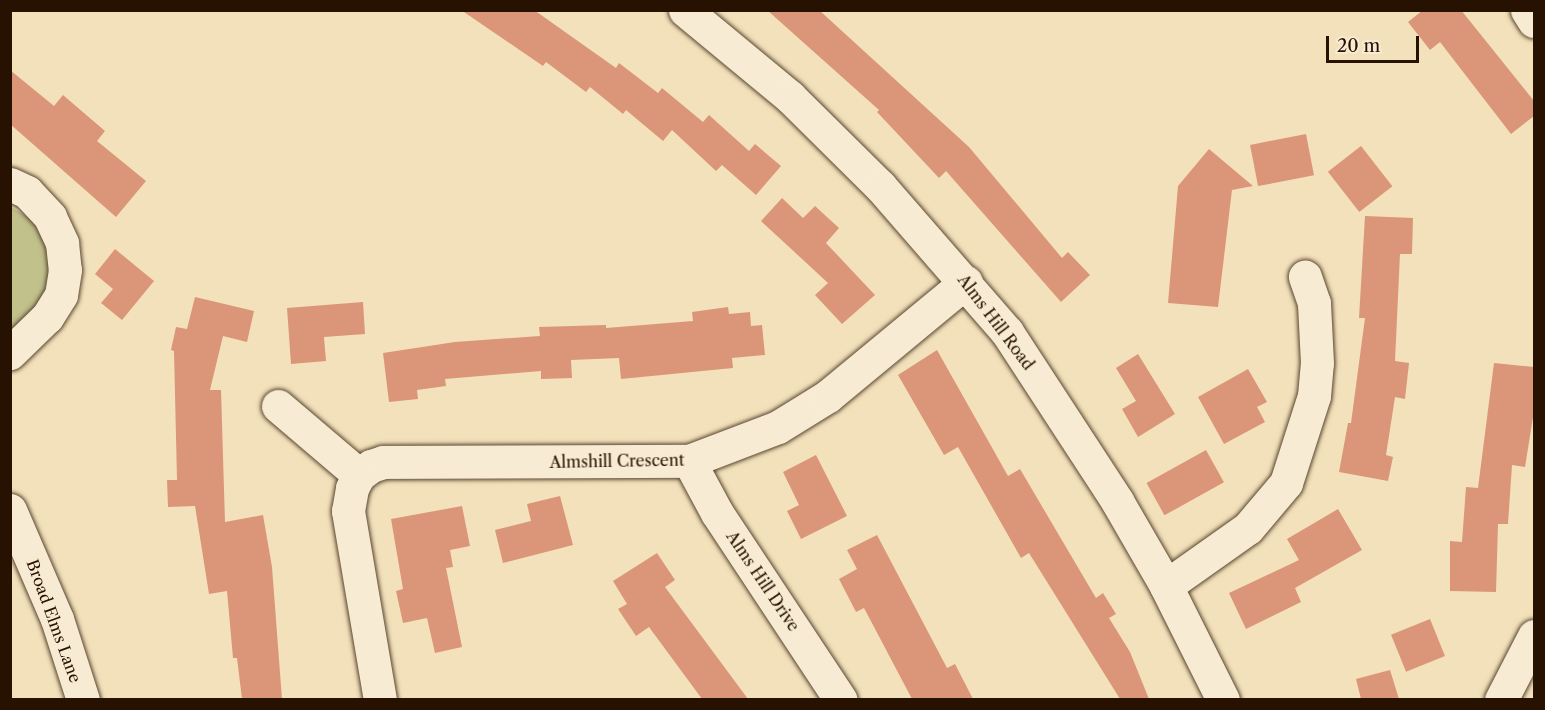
<!DOCTYPE html>
<html>
<head>
<meta charset="utf-8">
<style>
	body { margin:0 }
	#map { position:relative; width:1545px; height:710px; overflow:hidden; background:#f3e1bb; font-family:"Libre Caslon Text",serif }
	div>[style] { position:absolute }
	.green>* { inset:0; background:#c1c18c }
	.building>* { inset:0; background:#db9679; transform-origin:0 0 }
	.roads { filter:drop-shadow(0 0 2px #5a4630) drop-shadow(0 0 2px #5a4630) }
	.minor>* { height:33px; margin:-16.5px; padding:0 16.5px; transform-origin:16.5px; border-radius:16.5px; background:#f7ecd3 }
	span { translate:-50% -50%; white-space:nowrap; text-align:center; line-height:1.15; -webkit-text-stroke:4.5px #f7ecd3; paint-order:stroke }
	.street-label { font-size:16px; color:#271201 }
	.frame { position:absolute; inset:0; border:12px solid #271201; pointer-events:none }
	.scale { position:absolute; left:1326px; top:36px; width:93px; height:27px; box-sizing:border-box; border:3px solid #271201; border-top:0; padding-left:8px; font-size:18px; line-height:21px; white-space:nowrap; color:#271201; -webkit-text-stroke:4px #f7ecd3; paint-order:stroke }
</style>
</head>
<body>
<div id="map">
	<div class="green">
		<i style="clip-path:polygon(11px 207px,33px 220px,51px 256px,45px 300px,11px 330px)"></i>
	</div>
	<div class="building">
		<i style="clip-path:polygon(461px 10px,534px 10px,616px 68px,619px 63px,658px 93px,662px 88px,703px 122px,709px 115px,749px 151px,755px 144px,781px 166px,756px 195px,722px 165px,716px 171px,672px 130px,663px 141px,626px 110px,623px 114px,590px 87px,586px 92px,546px 62px,543px 66px)"></i>
		<i style="clip-path:polygon(767px 10px,819px 10px,969px 147px,1062px 258px,1068px 252px,1090px 275px,1061px 302px,946px 171px,939px 178px,877px 112px,879px 110px)"></i>
		<i style="clip-path:polygon(1423px 10px,1461px 10px,1534px 101px,1534px 116px,1511px 134px,1440px 42px,1430px 50px,1408px 22px)"></i>
		<i style="clip-path:polygon(10px 70px,54px 106px,63px 95px,105px 131px,97px 141px,146px 181px,116px 217px,10px 124px)"></i>
		<i style="left:1306px;top:134px;width:42px;height:57px;rotate:79deg"></i>
		<i style="left:1361px;top:146px;width:51px;height:42px;rotate:52deg"></i>
		<i style="clip-path:polygon(1209px 149px,1253px 186px,1232px 190px,1218px 307px,1168px 303px,1178px 186px)"></i>
		<i style="clip-path:polygon(782px 198px,803px 218px,815px 206px,839px 228px,826px 243px,875px 295px,842px 324px,815px 295px,828px 283px,761px 221px)"></i>
		<i style="clip-path:polygon(1365px 216px,1413px 218px,1412px 254px,1400px 254px,1395px 361px,1409px 363px,1405px 399px,1395px 397px,1386px 455px,1393px 457px,1388px 481px,1339px 472px,1348px 423px,1351px 423px,1365px 318px,1359px 318px)"></i>
		<i style="clip-path:polygon(115px 249px,154px 281px,122px 320px,101px 303px,113px 289px,95px 274px)"></i>
		<i style="clip-path:polygon(195px 297px,254px 311px,247px 342px,223px 336px,210px 390px,221px 390px,225px 522px,263px 515px,272px 567px,282px 699px,242px 699px,237px 658px,233px 658px,227px 591px,209px 594px,195px 506px,168px 507px,167px 480px,177px 480px,174px 351px,171px 350px,176px 327px,187px 329px)"></i>
		<i style="clip-path:polygon(363px 302px,365px 334px,324px 337px,326px 361px,291px 364px,287px 308px)"></i>
		<i style="clip-path:polygon(728px 307px,729px 314px,750px 312px,751px 326px,762px 325px,765px 355px,732px 358px,733px 368px,621px 379px,619px 358px,571px 360px,572px 378px,541px 379px,541px 371px,445px 379px,446px 386px,417px 390px,418px 399px,389px 402px,383px 353px,455px 342px,540px 336px,539px 327px,606px 325px,606px 328px,693px 321px,692px 312px)"></i>
		<i style="clip-path:polygon(937px 350px,1008px 476px,1020px 469px,1096px 598px,1103px 593px,1116px 614px,1109px 618px,1130px 652px,1149px 699px,1120px 699px,1029px 553px,1021px 558px,958px 447px,944px 455px,898px 375px)"></i>
		<i style="clip-path:polygon(1138px 354px,1175px 414px,1138px 437px,1122px 409px,1136px 401px,1116px 368px)"></i>
		<i style="clip-path:polygon(1494px 363px,1534px 367px,1534px 411px,1525px 467px,1512px 465px,1508px 524px,1498px 524px,1496px 592px,1450px 591px,1450px 541px,1462px 542px,1466px 487px,1478px 488px)"></i>
		<i style="clip-path:polygon(1248px 369px,1267px 402px,1257px 407px,1265px 422px,1224px 444px,1198px 397px)"></i>
		<i style="left:1206px;top:450px;width:37px;height:68px;rotate:61deg"></i>
		<i style="clip-path:polygon(816px 455px,847px 516px,801px 539px,787px 511px,799px 505px,783px 472px)"></i>
		<i style="clip-path:polygon(560px 496px,573px 545px,503px 563px,495px 530px,531px 521px,527px 504px)"></i>
		<i style="clip-path:polygon(462px 506px,470px 546px,450px 550px,453px 567px,446px 568px,462px 647px,435px 653px,427px 618px,403px 623px,396px 591px,403px 589px,391px 519px)"></i>
		<i style="clip-path:polygon(1338px 509px,1362px 550px,1295px 588px,1301px 602px,1246px 629px,1229px 593px,1299px 560px,1287px 539px)"></i>
		<i style="clip-path:polygon(877px 535px,947px 668px,955px 664px,973px 699px,912px 699px,864px 608px,856px 612px,839px 579px,857px 569px,847px 550px)"></i>
		<i style="clip-path:polygon(657px 553px,675px 580px,665px 587px,748px 699px,702px 699px,649px 627px,636px 636px,618px 609px,627px 604px,613px 581px)"></i>
		<i style="left:1430px;top:619px;width:40px;height:42px;rotate:68deg"></i>
		<i style="clip-path:polygon(1390px 670px,1399px 699px,1361px 699px,1356px 679px)"></i>
	</div>
	<div class="roads">
		<div class="minor">
			<i style="left:685px;top:10px;width:136px;rotate:39.6deg"></i>
			<i style="left:790px;top:97px;width:127px;rotate:44.7deg"></i>
			<i style="left:880px;top:186px;width:194px;rotate:49deg"></i>
			<i style="left:1007px;top:332px;width:202px;rotate:56.9deg"></i>
			<i style="left:1117px;top:501px;width:98px;rotate:60deg"></i>
			<i style="left:1166px;top:586px;width:127px;rotate:63.4deg"></i>
			<i style="left:1527px;top:10px;width:13px;rotate:58deg"></i>
			<i style="left:10px;top:184px;width:19px;rotate:25deg"></i>
			<i style="left:27px;top:192px;width:34px;rotate:47deg"></i>
			<i style="left:50px;top:217px;width:29px;rotate:65deg"></i>
			<i style="left:62px;top:243px;width:27px;rotate:84deg"></i>
			<i style="left:65px;top:270px;width:25px;rotate:99deg"></i>
			<i style="left:61px;top:295px;width:26px;rotate:122deg"></i>
			<i style="left:47px;top:317px;width:52px;rotate:135.8deg"></i>
			<i style="left:278px;top:406px;width:106px;rotate:40.4deg"></i>
			<i style="left:689px;top:461px;width:59px;rotate:61.7deg"></i>
			<i style="left:717px;top:513px;width:224px;rotate:56.5deg"></i>
			<i style="left:10px;top:510px;width:119px;rotate:66.7deg"></i>
			<i style="left:57px;top:619px;width:85px;rotate:72.2deg"></i>
			<i style="left:1166px;top:586px;width:100px;rotate:-35.3deg"></i>
			<i style="left:1248px;top:528px;width:59px;rotate:-49.8deg"></i>
			<i style="left:1286px;top:483px;width:91px;rotate:-72.2deg"></i>
			<i style="left:1314px;top:396px;width:33px;rotate:-85deg"></i>
			<i style="left:1317px;top:363px;width:60px;rotate:-92.9deg"></i>
			<i style="left:1314px;top:303px;width:28px;rotate:-109deg"></i>
			<i style="left:380px;top:700px;width:192px;rotate:-99.6deg"></i>
			<i style="left:348px;top:511px;width:23px;rotate:-80deg"></i>
			<i style="left:352px;top:488px;width:15px;rotate:-62deg"></i>
			<i style="left:359px;top:475px;width:15px;rotate:-37deg"></i>
			<i style="left:371px;top:466px;width:13px;rotate:-18deg"></i>
			<i style="left:383px;top:462px;width:306px;rotate:-0.2deg"></i>
			<i style="left:689px;top:461px;width:95px;rotate:-20.9deg"></i>
			<i style="left:778px;top:427px;width:59px;rotate:-31.8deg"></i>
			<i style="left:828px;top:396px;width:179px;rotate:-39.6deg"></i>
			<i style="left:1501px;top:700px;width:72px;rotate:-62.7deg"></i>
		</div>
	</div>
	<div class="street-label">
		<span style="left:996px;top:322px;rotate:53deg">Alms Hill Road</span>
		<span style="left:617px;top:461px;rotate:-1deg">Almshill Crescent</span>
		<span style="left:763px;top:581px;rotate:56deg">Alms Hill Drive</span>
		<span style="left:54px;top:621px;rotate:70deg">Broad Elms Lane</span>
	</div>
	<div class="frame"></div>
	<div class="scale">20 m</div>
</div>
</body>
</html>
